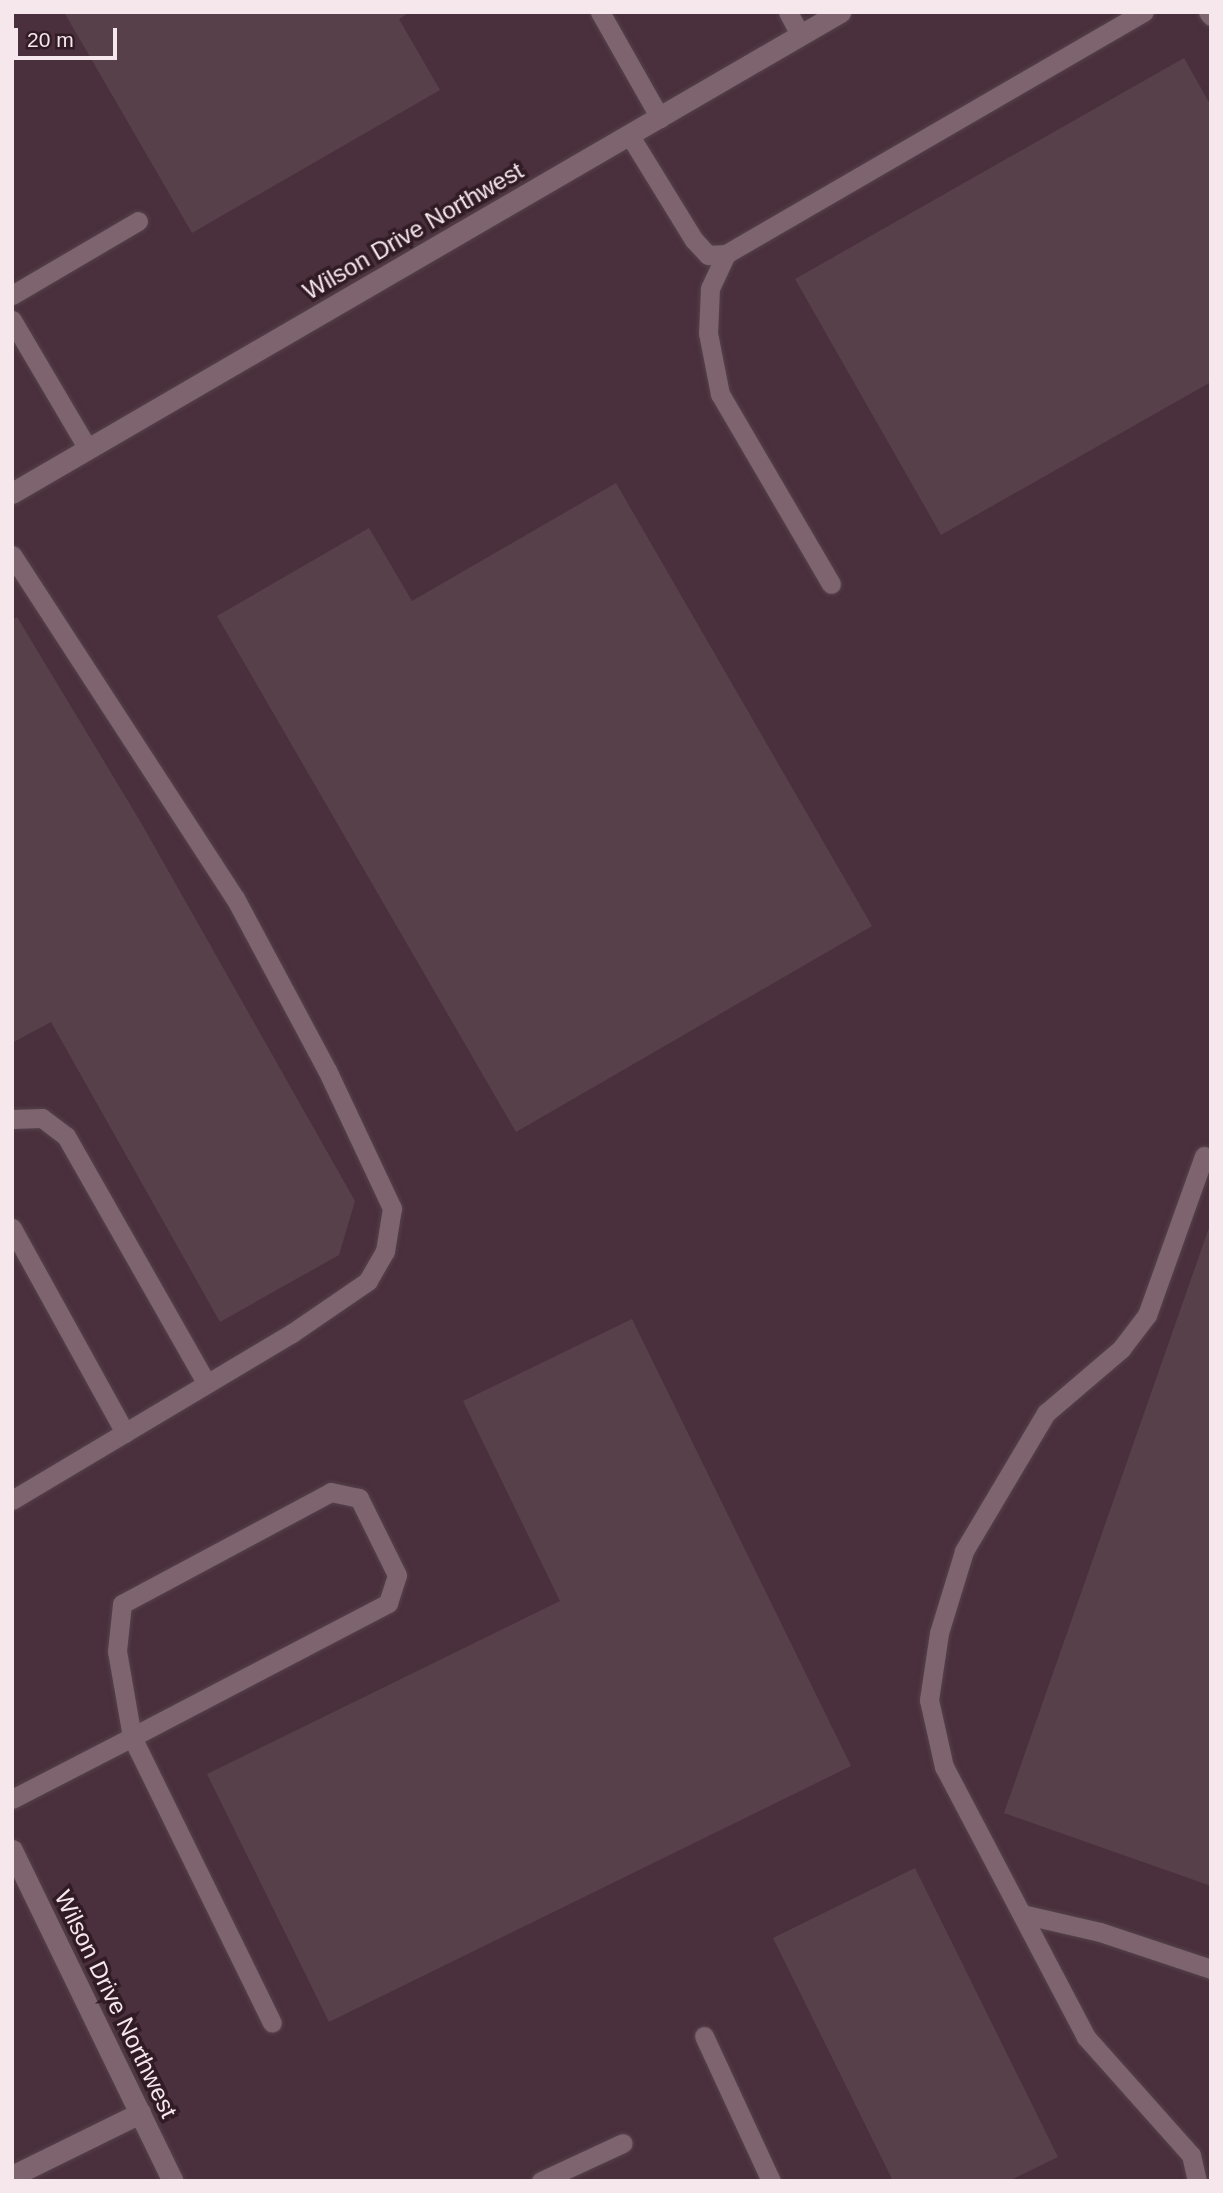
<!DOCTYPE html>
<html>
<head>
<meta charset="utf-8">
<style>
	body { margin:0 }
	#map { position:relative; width:1223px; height:2193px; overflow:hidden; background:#3b252f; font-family:Arial,sans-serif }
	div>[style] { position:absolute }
	.built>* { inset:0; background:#4a2f3c; transform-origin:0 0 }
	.building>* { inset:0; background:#58404b }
	.roads { filter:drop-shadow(0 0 2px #54424a) drop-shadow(0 0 2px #54424a) }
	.lane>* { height:19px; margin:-9.5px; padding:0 9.5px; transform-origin:9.5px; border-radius:9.5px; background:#7d646f }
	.street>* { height:21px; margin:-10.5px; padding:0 10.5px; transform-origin:10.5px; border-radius:10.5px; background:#7d646f }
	span { translate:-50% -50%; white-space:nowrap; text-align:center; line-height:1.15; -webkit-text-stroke:7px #311b25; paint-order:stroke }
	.street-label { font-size:24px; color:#f6e7ed }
	.frame { position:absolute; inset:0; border:14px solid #f6e7ed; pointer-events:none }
	.scale { position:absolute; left:14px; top:28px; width:103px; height:32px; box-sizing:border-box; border:4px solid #f6e7ed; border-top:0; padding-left:9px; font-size:21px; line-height:24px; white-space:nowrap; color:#f6e7ed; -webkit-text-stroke:5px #311b25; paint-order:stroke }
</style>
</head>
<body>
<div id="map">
	<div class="built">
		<i style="left:12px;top:12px;width:1199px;height:2169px"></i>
	</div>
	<div class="building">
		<i style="clip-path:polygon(64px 12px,410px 12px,399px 19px,440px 90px,192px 233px)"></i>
		<i style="clip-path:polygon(1184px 58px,1211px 106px,1211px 382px,941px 535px,795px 279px)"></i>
		<i style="clip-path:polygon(616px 483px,872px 926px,516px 1132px,217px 616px,369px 528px,412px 601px)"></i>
		<i style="clip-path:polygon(17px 617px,140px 821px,355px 1201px,339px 1255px,220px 1322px,51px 1022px,12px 1043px,12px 620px)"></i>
		<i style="clip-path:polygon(1211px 1222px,1211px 1886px,1004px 1813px)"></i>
		<i style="clip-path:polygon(632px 1319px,851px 1766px,329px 2022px,207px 1774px,560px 1601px,463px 1401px)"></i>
		<i style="clip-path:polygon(915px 1868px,1058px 2157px,1009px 2181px,893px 2181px,773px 1938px)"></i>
	</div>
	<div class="roads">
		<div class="lane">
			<i style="left:600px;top:12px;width:122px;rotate:60.5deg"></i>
			<i style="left:788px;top:12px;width:26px;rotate:62deg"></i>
			<i style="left:1208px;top:12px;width:5px;rotate:53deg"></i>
			<i style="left:630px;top:136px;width:122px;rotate:58.4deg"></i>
			<i style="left:694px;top:240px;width:21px;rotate:47deg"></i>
			<i style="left:708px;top:255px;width:18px;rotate:-3deg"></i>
			<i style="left:726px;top:254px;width:483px;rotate:-30.1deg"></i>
			<i style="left:726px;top:254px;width:38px;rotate:115deg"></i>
			<i style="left:710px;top:288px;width:45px;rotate:92.5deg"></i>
			<i style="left:708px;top:333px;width:62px;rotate:78.9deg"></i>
			<i style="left:720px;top:394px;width:220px;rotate:59.7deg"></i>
			<i style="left:12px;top:295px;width:146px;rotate:-30.4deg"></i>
			<i style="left:12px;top:320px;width:150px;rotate:59.5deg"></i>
			<i style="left:12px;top:555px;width:409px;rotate:57deg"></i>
			<i style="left:235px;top:898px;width:195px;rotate:61.9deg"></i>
			<i style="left:327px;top:1070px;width:153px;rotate:64.8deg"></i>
			<i style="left:392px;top:1208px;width:44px;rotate:99.2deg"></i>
			<i style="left:385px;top:1251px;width:34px;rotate:120deg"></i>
			<i style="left:368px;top:1281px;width:92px;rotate:145.6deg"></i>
			<i style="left:292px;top:1333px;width:326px;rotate:149.2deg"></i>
			<i style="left:12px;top:1119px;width:30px;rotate:-2deg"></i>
			<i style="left:42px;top:1118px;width:30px;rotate:37deg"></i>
			<i style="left:66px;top:1136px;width:285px;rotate:60.4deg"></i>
			<i style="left:12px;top:1228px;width:234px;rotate:61.1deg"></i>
			<i style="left:12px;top:1799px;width:135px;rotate:-27.3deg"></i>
			<i style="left:132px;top:1737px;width:289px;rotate:-27.6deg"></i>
			<i style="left:388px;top:1603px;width:29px;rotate:-72deg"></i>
			<i style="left:397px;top:1575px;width:86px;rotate:-116.3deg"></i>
			<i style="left:359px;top:1498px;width:29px;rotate:-168deg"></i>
			<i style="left:331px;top:1492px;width:237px;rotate:151.8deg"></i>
			<i style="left:122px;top:1604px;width:47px;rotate:96.1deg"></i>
			<i style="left:117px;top:1651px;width:87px;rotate:80.1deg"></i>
			<i style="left:132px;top:1737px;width:318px;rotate:63.9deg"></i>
			<i style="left:1022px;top:1914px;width:80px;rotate:13deg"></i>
			<i style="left:1100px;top:1932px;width:117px;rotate:18.4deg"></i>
			<i style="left:704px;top:2036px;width:160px;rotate:65.2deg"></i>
			<i style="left:541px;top:2181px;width:90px;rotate:-24.9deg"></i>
			<i style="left:1197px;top:2181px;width:27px;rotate:-103deg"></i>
			<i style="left:1191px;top:2155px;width:158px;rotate:-131.7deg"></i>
			<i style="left:1086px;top:2037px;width:305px;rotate:-117.7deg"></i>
			<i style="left:944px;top:1767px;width:69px;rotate:-102.6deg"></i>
			<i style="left:929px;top:1700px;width:68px;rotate:-81.5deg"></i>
			<i style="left:939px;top:1633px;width:86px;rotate:-73deg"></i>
			<i style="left:964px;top:1551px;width:161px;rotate:-59.3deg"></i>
			<i style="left:1046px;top:1413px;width:99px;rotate:-40.5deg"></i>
			<i style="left:1121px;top:1349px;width:43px;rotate:-52.6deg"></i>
			<i style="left:1147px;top:1315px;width:169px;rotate:-70.3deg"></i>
		</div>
		<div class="street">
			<i style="left:12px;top:493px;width:958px;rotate:-30.15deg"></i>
			<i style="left:12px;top:1850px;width:368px;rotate:64.1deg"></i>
			<i style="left:12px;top:2176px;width:143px;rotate:-26.2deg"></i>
		</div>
	</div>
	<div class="street-label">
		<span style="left:413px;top:231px;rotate:-30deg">Wilson Drive Northwest</span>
		<span style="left:116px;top:2004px;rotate:64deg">Wilson Drive Northwest</span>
	</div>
	<div class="frame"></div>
	<div class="scale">20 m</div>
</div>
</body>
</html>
